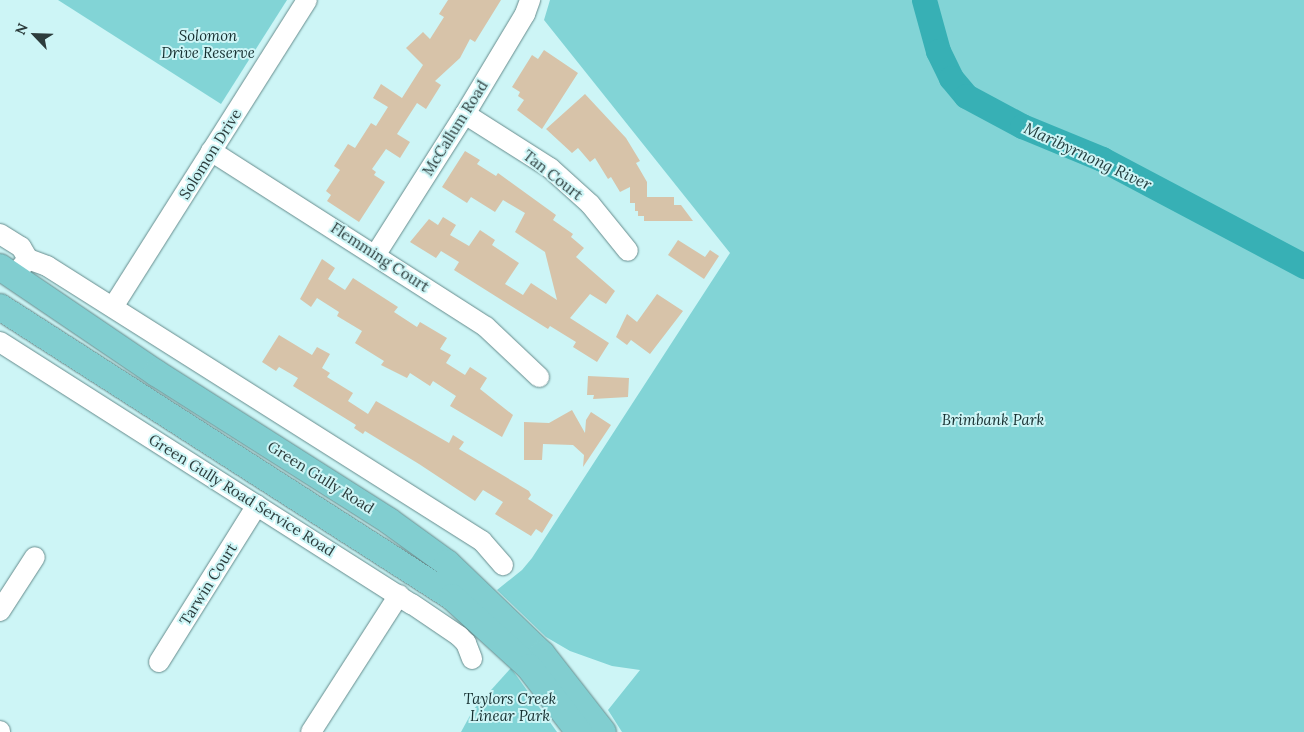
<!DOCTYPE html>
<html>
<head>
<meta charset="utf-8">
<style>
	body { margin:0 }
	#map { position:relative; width:1304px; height:732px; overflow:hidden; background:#cdf5f6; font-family:Lora,serif }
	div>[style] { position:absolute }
	.green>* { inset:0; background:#82d4d6 }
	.river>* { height:25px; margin:-12.5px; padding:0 12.5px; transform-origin:12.5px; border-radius:12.5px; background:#37b0b5 }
	.building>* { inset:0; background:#d7c3a9 }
	.roads { filter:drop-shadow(0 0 1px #658b8c) drop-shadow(0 0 1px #658b8c) }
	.minor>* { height:20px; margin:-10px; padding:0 10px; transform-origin:10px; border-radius:10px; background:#fff }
	.major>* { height:26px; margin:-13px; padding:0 13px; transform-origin:13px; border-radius:13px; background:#81ced0 }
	span { translate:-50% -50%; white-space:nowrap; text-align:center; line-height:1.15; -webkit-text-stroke:4px #cdf5f6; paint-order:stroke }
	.park-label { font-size:15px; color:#162f30; font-style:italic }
	.street-label { font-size:15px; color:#2c3c3c }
	.water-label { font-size:16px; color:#243e3f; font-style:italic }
	.north { position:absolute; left:10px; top:10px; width:50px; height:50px; -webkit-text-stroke:4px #cdf5f6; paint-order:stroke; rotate:294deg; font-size:14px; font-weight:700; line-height:20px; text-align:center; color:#2c3c3c }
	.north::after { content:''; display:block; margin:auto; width:18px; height:22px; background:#2c3c3c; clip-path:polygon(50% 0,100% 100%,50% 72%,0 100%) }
</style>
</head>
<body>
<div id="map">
	<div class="green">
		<i style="clip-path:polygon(58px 0,287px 0,221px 104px)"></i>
		<i style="clip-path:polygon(550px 0,1304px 0,1304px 732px,622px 732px,608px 710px,640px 670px,612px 666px,570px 651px,546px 637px,497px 590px,522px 570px,532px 558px,730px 253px,544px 20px)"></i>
		<i style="clip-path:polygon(511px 668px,557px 732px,461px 732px,473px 710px)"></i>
	</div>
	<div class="river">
		<i style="left:924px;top:0;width:53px;rotate:74.6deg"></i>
		<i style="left:938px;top:51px;width:30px;rotate:64deg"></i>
		<i style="left:951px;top:78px;width:23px;rotate:50deg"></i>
		<i style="left:966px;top:96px;width:64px;rotate:28.2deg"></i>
		<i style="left:1022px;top:126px;width:87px;rotate:22.4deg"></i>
		<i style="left:1102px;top:159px;width:229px;rotate:27.9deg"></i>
	</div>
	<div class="building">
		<i style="clip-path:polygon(448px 0,501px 0,475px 42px,470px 39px,460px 58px,435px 81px,441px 85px,426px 109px,417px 103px,397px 134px,410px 142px,400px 158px,386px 149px,372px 169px,376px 172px,374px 175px,385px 182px,359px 222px,327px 201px,331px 195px,326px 191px,340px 170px,334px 166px,348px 144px,355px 148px,371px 123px,376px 126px,388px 107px,373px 98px,381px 84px,402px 98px,423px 65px,406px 48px,423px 32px,430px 39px,444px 17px,439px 14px)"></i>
		<i style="clip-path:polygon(544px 50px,578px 73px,542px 129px,517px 110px,524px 100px,518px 96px,520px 92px,512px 87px,532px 55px,538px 59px)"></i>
		<i style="clip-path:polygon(585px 94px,626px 138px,640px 161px,636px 163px,647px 182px,647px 197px,674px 197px,674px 205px,681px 205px,693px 221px,644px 221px,644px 216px,638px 216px,638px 211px,635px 211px,635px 203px,630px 203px,630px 187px,620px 192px,611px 177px,608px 179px,595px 158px,590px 162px,578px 148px,572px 153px,546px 129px)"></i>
		<i style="clip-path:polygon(465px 151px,480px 160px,477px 164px,496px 176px,498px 173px,556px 215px,553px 220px,573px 234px,571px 237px,584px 248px,576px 257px,615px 291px,606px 304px,590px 294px,570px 318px,609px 343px,597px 362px,573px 347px,576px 342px,550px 326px,548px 329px,454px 270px,459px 262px,441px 251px,436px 258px,410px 242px,429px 219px,438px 225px,443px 217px,456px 225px,450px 235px,469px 246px,480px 230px,495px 240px,492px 245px,519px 263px,505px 284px,523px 295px,531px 283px,557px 300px,545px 252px,515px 232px,525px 213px,503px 200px,495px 212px,471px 197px,467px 203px,442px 187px)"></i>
		<i style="clip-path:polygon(678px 240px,705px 257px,710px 250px,719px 256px,704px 279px,668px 255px)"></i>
		<i style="clip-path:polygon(322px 259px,335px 268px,328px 279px,345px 290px,353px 278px,398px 307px,394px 312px,417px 327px,420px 322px,447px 338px,440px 349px,451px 355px,446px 363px,465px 375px,470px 367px,487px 378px,480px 389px,513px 415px,502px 437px,450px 406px,456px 396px,433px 381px,430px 386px,410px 373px,407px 378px,381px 365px,384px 361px,355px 343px,362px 331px,337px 316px,339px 312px,317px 298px,311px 307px,300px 299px)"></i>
		<i style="clip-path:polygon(657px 294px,683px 311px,650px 354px,631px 340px,627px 345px,616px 337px,627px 314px,637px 322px)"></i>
		<i style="clip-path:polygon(279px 335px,312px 355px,317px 347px,330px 354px,322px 368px,330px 373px,327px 377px,353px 393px,348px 401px,368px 414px,376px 401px,449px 443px,453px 435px,464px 442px,459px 449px,529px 491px,531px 495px,528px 499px,553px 515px,542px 533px,536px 529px,531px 536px,495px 514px,503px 502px,483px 490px,475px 501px,419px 464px,365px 431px,363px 434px,354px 428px,356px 425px,293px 386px,298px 378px,279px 367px,276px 371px,262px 362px)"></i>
		<i style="clip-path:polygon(588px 376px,629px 378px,628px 397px,593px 399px,594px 395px,587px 395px)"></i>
		<i style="clip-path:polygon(572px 410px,585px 433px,586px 420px,591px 412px,611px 425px,583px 467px,584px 455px,573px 445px,543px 444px,542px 460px,524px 460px,524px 422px,549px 423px)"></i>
	</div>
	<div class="roads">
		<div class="minor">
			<i style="left:465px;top:114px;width:101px;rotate:32.4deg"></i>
			<i style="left:550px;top:168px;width:54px;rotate:42deg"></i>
			<i style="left:590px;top:204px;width:60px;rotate:51deg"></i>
			<i style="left:211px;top:151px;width:326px;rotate:32.6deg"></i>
			<i style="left:486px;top:327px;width:73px;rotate:43.3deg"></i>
			<i style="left:0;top:234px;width:25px;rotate:32deg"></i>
			<i style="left:21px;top:247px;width:14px;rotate:60deg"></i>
			<i style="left:376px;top:254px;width:166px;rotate:-57.6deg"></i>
			<i style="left:465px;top:114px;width:117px;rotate:-59deg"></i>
			<i style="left:525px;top:14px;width:15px;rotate:-70deg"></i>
			<i style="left:14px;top:276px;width:22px;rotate:-51deg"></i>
			<i style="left:28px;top:259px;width:20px;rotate:20deg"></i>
			<i style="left:47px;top:266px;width:515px;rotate:32.3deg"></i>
			<i style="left:482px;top:541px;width:32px;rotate:49deg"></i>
			<i style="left:113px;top:307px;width:363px;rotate:-57.7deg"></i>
			<i style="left:0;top:342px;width:488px;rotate:32.5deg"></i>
			<i style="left:412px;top:604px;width:57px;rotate:34.2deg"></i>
			<i style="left:459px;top:636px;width:10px;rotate:45deg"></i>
			<i style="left:466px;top:643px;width:17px;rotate:69deg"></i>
			<i style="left:0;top:611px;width:64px;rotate:-57.1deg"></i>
			<i style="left:159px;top:662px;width:185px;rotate:-58deg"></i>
			<i style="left:0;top:731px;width:1px;rotate:90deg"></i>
			<i style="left:311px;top:732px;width:163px;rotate:-57.3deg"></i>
		</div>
		<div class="major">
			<i style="left:0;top:267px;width:189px;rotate:34.2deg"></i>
			<i style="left:156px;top:373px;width:276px;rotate:32.4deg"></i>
			<i style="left:389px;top:521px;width:72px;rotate:35.9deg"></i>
			<i style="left:447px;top:563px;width:132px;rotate:43.8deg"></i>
			<i style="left:542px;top:654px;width:99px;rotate:52deg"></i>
			<i style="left:0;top:307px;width:537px;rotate:32.68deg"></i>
			<i style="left:452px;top:597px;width:104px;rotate:42.3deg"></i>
			<i style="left:529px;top:667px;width:82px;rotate:52.4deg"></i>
		</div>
	</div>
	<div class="park-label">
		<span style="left:208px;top:44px">Solomon<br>Drive Reserve</span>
		<span style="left:993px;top:420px">Brimbank Park</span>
		<span style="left:510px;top:707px">Taylors Creek<br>Linear Park</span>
	</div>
	<div class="street-label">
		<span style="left:455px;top:128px;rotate:-58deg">McCallum Road</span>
		<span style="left:210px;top:154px;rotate:-58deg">Solomon Drive</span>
		<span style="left:553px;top:175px;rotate:38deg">Tan Court</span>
		<span style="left:380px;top:257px;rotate:33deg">Flemming Court</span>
		<span style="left:321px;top:477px;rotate:32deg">Green Gully Road</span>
		<span style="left:242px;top:495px;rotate:32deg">Green Gully Road Service Road</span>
		<span style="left:208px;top:584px;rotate:-58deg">Tarwin Court</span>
	</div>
	<div class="water-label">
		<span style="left:1088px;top:156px;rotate:25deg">Maribyrnong River</span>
	</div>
	<div class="north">N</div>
</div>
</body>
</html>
